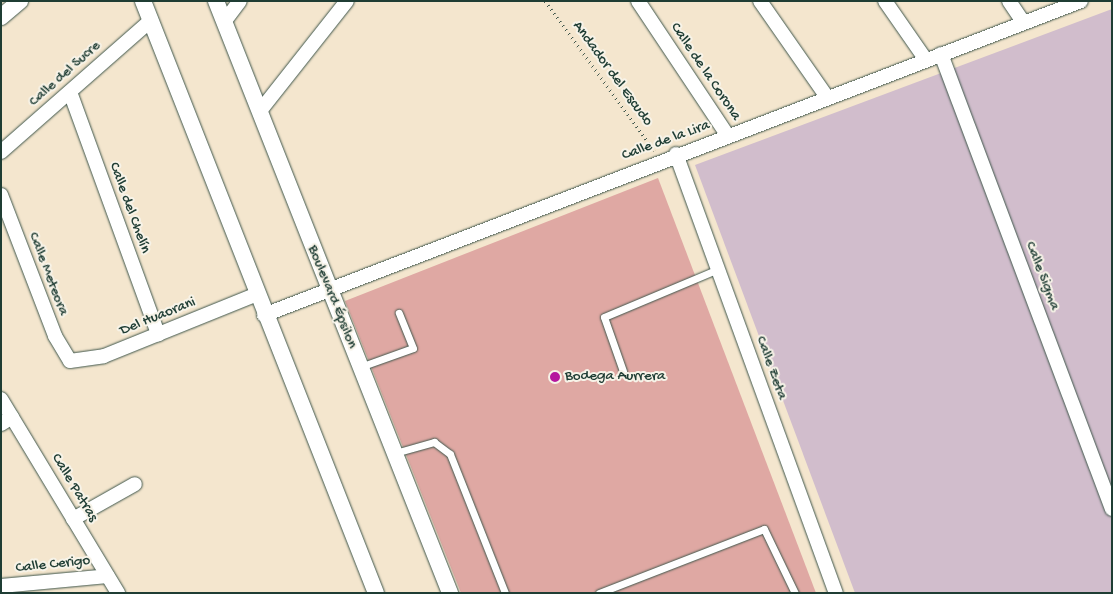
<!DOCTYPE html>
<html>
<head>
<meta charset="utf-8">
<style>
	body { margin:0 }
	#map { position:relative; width:1113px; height:594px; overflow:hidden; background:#f4e6ce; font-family:"Gochi Hand",sans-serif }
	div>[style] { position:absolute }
	.industrial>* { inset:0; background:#d1bdcc }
	.building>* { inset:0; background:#dfa8a3 }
	.path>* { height:3px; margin-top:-1.5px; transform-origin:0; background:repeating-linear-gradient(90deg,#3f564b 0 1px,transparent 0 5px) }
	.roads { filter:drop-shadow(0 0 1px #3f564b) drop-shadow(0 0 1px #3f564b) }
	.service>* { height:7px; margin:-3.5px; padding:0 3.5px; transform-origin:3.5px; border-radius:3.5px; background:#fff }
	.minor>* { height:14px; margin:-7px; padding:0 7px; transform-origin:7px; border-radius:7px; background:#fff }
	.tertiary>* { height:16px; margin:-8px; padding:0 8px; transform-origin:8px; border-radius:8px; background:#fff }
	.dots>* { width:14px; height:14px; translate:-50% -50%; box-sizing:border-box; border:2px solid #f7f3e8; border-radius:50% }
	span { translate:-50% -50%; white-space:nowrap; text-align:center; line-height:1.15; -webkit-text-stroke:4px #f7f3e8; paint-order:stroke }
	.street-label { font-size:15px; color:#1f3d34 }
	.poi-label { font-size:15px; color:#1f3d34 }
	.left { translate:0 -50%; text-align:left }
	.frame { position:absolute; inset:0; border:2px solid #1f3d34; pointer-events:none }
</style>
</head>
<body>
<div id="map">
	<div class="industrial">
		<i style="clip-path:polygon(1112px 9px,1112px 593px,855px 593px,695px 165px)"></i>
	</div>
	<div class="building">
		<i style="clip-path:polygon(658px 178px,816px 593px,461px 593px,345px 301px)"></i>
	</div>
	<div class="path">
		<i style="left:545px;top:1px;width:185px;rotate:53.8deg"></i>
	</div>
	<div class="roads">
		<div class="service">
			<i style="left:360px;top:367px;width:56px;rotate:-19.7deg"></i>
			<i style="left:413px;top:348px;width:38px;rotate:-112deg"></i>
			<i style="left:623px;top:371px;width:57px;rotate:-109.4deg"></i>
			<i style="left:604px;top:317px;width:124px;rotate:-22.8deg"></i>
			<i style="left:395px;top:453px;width:41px;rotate:-15.8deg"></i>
			<i style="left:434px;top:442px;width:20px;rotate:37deg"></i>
			<i style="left:450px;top:454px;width:149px;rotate:68.4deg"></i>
			<i style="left:599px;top:593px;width:177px;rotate:-21.2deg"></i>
			<i style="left:764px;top:529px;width:71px;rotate:64.2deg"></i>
		</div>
		<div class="minor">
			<i style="left:638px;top:1px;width:162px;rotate:56.3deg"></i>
			<i style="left:760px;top:1px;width:117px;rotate:55.1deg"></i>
			<i style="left:885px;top:1px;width:72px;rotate:55.2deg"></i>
			<i style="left:1009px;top:1px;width:25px;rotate:56deg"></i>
			<i style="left:224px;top:22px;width:26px;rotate:-53deg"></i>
			<i style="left:941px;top:54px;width:486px;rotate:69.4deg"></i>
			<i style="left:70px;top:92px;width:258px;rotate:70deg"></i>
			<i style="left:260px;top:111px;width:140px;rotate:-51.7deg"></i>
			<i style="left:1px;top:152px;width:200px;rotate:-41.3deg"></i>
			<i style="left:676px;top:154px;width:467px;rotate:70deg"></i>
			<i style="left:1px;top:195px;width:151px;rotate:69deg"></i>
			<i style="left:55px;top:336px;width:29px;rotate:59deg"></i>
			<i style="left:70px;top:361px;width:34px;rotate:-8deg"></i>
			<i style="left:104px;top:356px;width:163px;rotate:-22deg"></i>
			<i style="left:264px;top:315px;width:875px;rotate:-21.02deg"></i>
			<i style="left:1px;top:399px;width:227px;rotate:58.9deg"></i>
			<i style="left:1px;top:424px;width:13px;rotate:-32deg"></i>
			<i style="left:73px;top:519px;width:71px;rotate:-29.4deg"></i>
			<i style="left:1px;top:586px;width:107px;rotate:-5.3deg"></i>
		</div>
		<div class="tertiary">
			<i style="left:143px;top:1px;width:636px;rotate:68.52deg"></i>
			<i style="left:216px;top:1px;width:637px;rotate:68.43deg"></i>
			<i style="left:1px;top:17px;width:25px;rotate:-40deg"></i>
		</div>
	</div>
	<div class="dots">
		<i style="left:555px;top:377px;background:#b5179e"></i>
	</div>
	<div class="street-label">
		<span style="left:705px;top:72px;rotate:56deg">Calle de la Corona</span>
		<span style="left:65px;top:74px;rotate:-42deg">Calle del Sucre</span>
		<span style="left:612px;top:74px;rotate:54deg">Andador del Escudo</span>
		<span style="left:666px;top:141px;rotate:-20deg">Calle de la Lira</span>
		<span style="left:129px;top:208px;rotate:70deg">Calle del Chelín</span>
		<span style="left:48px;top:274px;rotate:69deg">Calle Meteora</span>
		<span style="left:1042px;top:276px;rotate:69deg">Calle Sigma</span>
		<span style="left:332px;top:297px;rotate:68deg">Boulevard Épsilon</span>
		<span style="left:158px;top:317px;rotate:-22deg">Del Huaorani</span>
		<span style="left:771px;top:368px;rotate:70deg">Calle Zeta</span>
		<span style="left:74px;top:488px;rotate:59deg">Calle Patras</span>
		<span style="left:53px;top:565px;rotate:-6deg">Calle Cerigo</span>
	</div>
	<div class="poi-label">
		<span class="left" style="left:565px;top:377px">Bodega Aurrera</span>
	</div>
	<div class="frame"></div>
</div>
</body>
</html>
